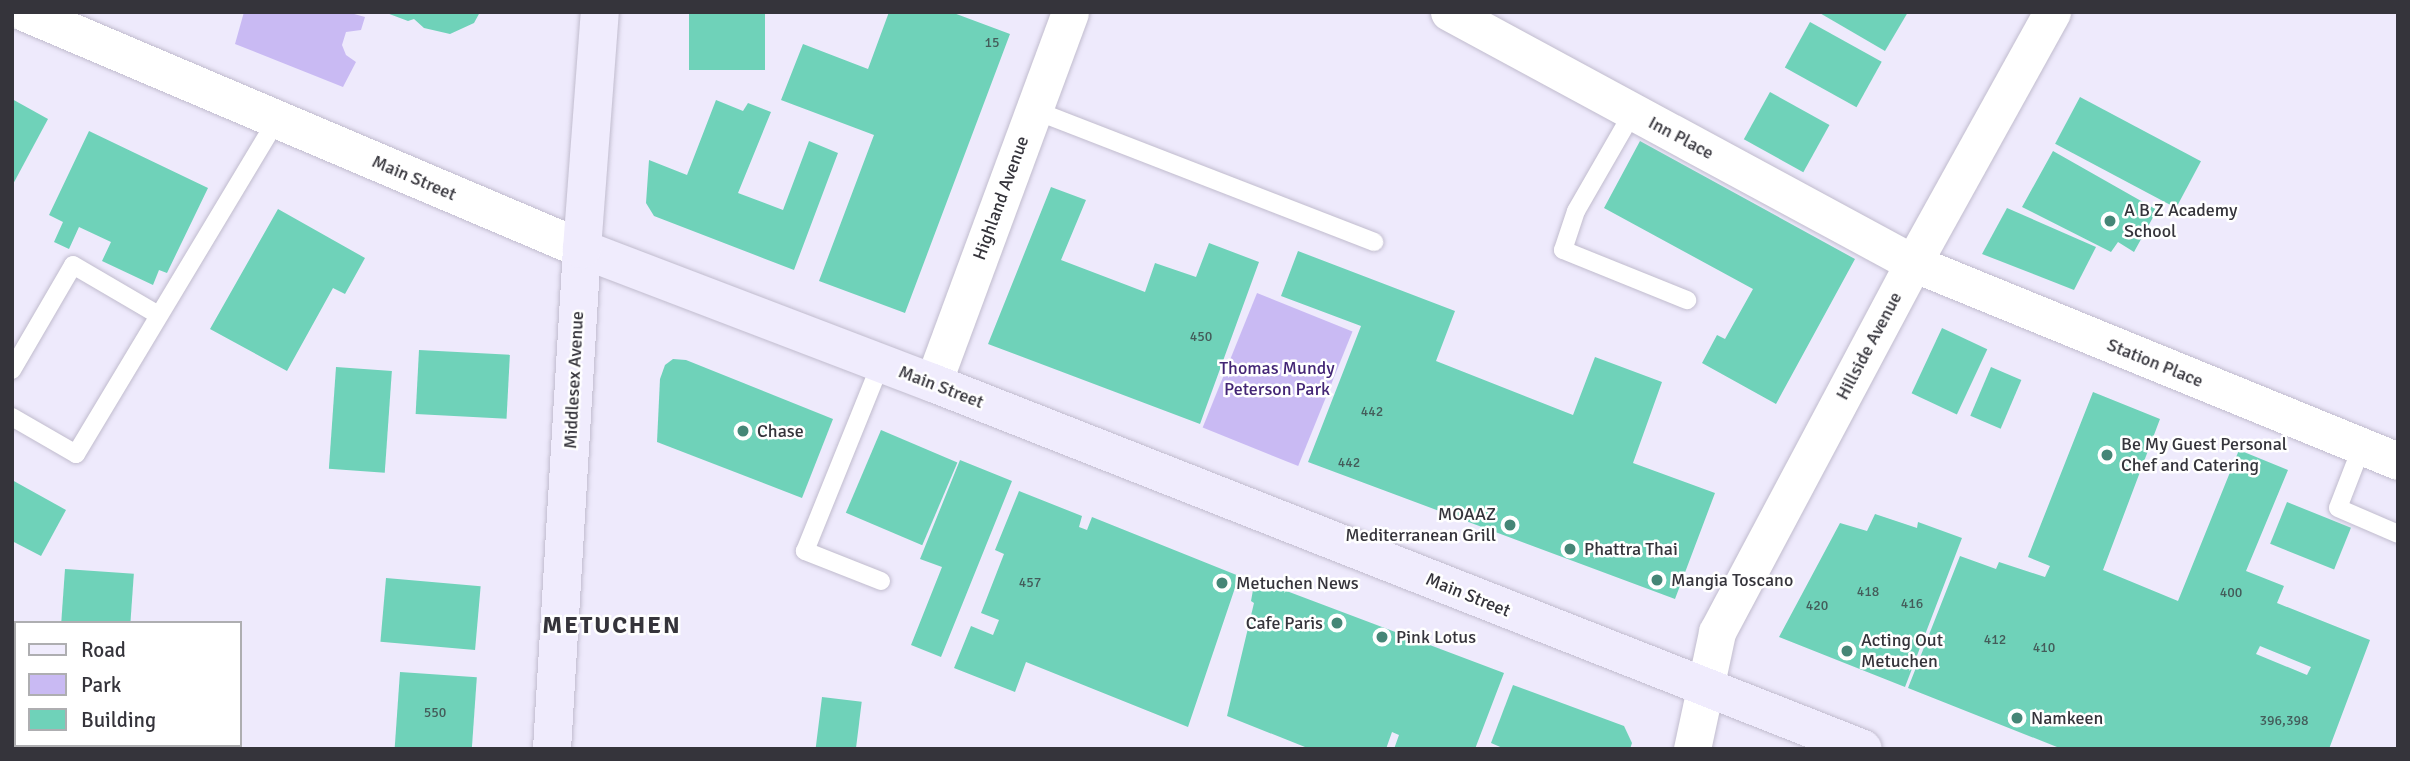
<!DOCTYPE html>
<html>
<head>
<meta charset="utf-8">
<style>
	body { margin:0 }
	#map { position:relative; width:2410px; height:761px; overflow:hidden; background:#eeeafc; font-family:Signika,sans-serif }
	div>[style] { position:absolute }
	.green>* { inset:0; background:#c9baf3; transform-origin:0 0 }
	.building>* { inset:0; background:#6fd2b9; transform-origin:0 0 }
	.roads { filter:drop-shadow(0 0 2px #c1bcce) drop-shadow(0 0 2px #c1bcce) }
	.service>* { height:18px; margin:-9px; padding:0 9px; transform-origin:9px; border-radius:9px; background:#fff }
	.minor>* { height:37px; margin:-18.5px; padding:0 18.5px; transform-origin:18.5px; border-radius:18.5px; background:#fff }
	.tertiary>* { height:38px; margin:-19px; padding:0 19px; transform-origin:19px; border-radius:19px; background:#fff }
	.secondary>* { height:38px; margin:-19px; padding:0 19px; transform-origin:19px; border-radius:19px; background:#f0ecfd }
	.dots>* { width:19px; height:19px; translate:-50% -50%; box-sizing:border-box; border:4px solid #fff; border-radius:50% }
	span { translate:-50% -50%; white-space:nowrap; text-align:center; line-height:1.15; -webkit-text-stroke:5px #fff; paint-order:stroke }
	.number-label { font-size:14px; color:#445c5a }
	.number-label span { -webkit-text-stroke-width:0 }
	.street-label { font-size:18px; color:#35343b }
	.poi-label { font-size:18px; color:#35343b }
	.left { translate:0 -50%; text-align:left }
	.right { translate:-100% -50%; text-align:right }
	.park-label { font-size:18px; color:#432575 }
	.district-label { font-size:24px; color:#35343b; font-weight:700; letter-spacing:2px }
	.frame { position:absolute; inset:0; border:14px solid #35343b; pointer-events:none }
	.legend { position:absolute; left:14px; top:621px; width:228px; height:126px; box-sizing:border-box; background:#fff; border:2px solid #aeaeb1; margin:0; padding:9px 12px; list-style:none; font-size:21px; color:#35343b }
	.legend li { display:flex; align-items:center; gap:14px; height:35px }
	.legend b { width:35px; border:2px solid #aeaeb1 }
</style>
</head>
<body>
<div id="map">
	<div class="green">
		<i style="clip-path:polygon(244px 12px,347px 12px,365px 17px,361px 30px,346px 32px,342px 45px,346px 55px,356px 62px,343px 87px,235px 44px)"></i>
		<i style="left:1257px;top:293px;width:103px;height:145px;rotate:22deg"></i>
	</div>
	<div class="building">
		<i style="clip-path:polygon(384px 12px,480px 12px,474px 23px,450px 34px,424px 28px,414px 19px,408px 21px)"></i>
		<i style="left:689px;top:12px;width:76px;height:58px"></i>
		<i style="clip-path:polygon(889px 12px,951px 12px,1010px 34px,905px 313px,819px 281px,874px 135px,781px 100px,803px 44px,868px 69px)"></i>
		<i style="clip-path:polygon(1818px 12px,1908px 12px,1885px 51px)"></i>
		<i style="left:1810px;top:22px;width:82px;height:52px;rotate:29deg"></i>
		<i style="left:1770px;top:92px;width:68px;height:54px;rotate:29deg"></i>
		<i style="left:2080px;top:97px;width:137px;height:53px;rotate:28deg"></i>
		<i style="clip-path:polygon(12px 99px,48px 119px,12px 186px)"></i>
		<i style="clip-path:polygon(716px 100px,743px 111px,748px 103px,771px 112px,738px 193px,783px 210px,809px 141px,838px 153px,794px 270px,654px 216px,646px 203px,649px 160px,687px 175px)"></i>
		<i style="clip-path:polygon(89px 131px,208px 188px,167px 273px,159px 270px,153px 285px,102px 261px,111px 242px,79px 227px,69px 249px,54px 242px,63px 222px,49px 215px)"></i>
		<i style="clip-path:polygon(1640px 141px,1855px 259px,1776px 404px,1702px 363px,1717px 335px,1725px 339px,1753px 289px,1604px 208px)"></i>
		<i style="clip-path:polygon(2053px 151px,2157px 210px,2134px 252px,2118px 242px,2111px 252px,2022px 207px)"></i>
		<i style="clip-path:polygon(1051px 187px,1086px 200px,1061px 260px,1145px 292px,1155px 263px,1196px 277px,1209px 243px,1259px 262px,1200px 424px,988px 344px)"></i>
		<i style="clip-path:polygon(2007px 208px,2096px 247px,2074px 290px,1982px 254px)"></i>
		<i style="clip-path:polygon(278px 209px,365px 258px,345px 294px,333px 288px,287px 371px,210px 329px)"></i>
		<i style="clip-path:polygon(1298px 251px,1455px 311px,1436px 361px,1573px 415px,1595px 357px,1662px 382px,1633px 463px,1715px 493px,1675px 599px,1308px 462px,1361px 326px,1281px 296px)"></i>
		<i style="left:1942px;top:328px;width:50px;height:72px;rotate:25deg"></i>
		<i style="left:419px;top:350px;width:91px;height:64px;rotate:3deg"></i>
		<i style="clip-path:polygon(673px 359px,686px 360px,833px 419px,802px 498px,657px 442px,660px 379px,665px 365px)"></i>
		<i style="left:336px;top:367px;width:56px;height:102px;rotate:4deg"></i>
		<i style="left:1991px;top:367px;width:33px;height:53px;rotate:23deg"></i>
		<i style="clip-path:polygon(evenodd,2093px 392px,2160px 419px,2103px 570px,2178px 601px,2239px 450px,2288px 470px,2246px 571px,2284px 586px,2277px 603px,2370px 640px,2329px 749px,2062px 749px,1908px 688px,1960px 556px,1996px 569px,1999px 562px,2045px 577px,2050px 566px,2028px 557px,2093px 392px,2260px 646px,2311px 667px,2307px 675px,2256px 654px,2260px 646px)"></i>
		<i style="left:881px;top:430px;width:83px;height:90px;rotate:23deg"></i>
		<i style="clip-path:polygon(960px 460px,1012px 481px,941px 657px,911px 645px,942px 567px,920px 559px)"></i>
		<i style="clip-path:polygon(12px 480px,66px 510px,41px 556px,12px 541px)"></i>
		<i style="clip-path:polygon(1019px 491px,1082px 516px,1079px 527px,1087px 530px,1092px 517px,1239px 576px,1188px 727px,1026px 662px,1015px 692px,954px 668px,971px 626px,993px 635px,999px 620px,981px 613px,1004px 554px,995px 550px)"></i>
		<i style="left:2287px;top:502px;width:69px;height:45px;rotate:22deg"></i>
		<i style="clip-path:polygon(1875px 514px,1917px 528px,1918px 522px,1962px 538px,1905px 687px,1779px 637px,1840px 523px,1867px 531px)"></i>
		<i style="left:65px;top:569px;width:69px;height:54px;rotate:4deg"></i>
		<i style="left:386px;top:578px;width:95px;height:64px;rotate:5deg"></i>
		<i style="clip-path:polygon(1255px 579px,1504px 673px,1475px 749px,1394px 749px,1399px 735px,1392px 732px,1386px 749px,1310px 749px,1227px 716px,1254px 603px,1251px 601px)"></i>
		<i style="left:400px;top:672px;width:77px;height:77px;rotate:4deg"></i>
		<i style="clip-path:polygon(16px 685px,16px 745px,41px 745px,35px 749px,12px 749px,12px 688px)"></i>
		<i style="clip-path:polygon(1513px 685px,1624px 726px,1632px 743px,1630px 749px,1505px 749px,1491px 743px)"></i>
		<i style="left:822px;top:697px;width:40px;height:51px;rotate:7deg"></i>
	</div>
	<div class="roads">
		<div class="service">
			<i style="left:1034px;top:110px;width:365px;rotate:21.2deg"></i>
			<i style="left:1633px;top:112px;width:114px;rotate:119.9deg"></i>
			<i style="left:1576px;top:211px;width:41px;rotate:108.4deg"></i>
			<i style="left:1563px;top:250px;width:134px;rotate:22deg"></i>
			<i style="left:12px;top:370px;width:121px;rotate:-59.8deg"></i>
			<i style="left:73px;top:265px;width:97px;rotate:30.3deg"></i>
			<i style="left:12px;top:417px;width:74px;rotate:30deg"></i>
			<i style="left:76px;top:454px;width:390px;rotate:-59deg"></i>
			<i style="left:2362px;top:446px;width:66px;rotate:111.2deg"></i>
			<i style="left:2338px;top:508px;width:65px;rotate:23.4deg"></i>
			<i style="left:881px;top:581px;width:82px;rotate:-158.5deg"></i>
			<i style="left:805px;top:551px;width:203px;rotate:-68deg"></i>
		</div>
		<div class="minor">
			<i style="left:1449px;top:12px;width:528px;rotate:28.41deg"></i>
			<i style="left:1913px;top:263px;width:524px;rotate:22.21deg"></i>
			<i style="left:933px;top:383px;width:395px;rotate:-69.7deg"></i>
			<i style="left:1692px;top:749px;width:120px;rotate:-77.9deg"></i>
			<i style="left:1717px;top:632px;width:418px;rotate:-62deg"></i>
			<i style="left:1913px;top:263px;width:287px;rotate:-61deg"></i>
		</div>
		<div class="tertiary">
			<i style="left:24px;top:12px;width:606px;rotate:23.01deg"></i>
		</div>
		<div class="secondary">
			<i style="left:582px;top:249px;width:376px;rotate:20.9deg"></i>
			<i style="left:933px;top:383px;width:999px;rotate:21.48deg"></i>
			<i style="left:552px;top:749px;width:501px;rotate:-86.57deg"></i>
			<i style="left:582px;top:249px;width:238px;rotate:-85.7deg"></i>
		</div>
	</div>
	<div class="dots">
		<i style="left:2110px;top:221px;background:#458676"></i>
		<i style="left:743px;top:431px;background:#458676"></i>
		<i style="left:2107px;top:455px;background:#458676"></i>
		<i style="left:1510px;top:525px;background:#458676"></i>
		<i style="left:1570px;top:549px;background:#458676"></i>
		<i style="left:1657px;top:580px;background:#458676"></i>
		<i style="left:1222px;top:583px;background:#458676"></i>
		<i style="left:1337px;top:623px;background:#458676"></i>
		<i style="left:1382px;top:637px;background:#458676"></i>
		<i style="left:1847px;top:651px;background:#458676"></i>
		<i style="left:2017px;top:718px;background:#458676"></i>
	</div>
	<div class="number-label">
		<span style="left:992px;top:43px">15</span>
		<span style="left:1201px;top:337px">450</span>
		<span style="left:1372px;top:412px">442</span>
		<span style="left:1349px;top:463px">442</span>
		<span style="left:1030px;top:583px">457</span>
		<span style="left:1868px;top:592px">418</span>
		<span style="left:2231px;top:593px">400</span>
		<span style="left:1912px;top:604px">416</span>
		<span style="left:1817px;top:606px">420</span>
		<span style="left:1995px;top:640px">412</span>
		<span style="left:2044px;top:648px">410</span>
		<span style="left:435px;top:713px">550</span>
		<span style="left:2284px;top:721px">396,398</span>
	</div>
	<div class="street-label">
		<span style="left:1681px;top:138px;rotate:28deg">Inn Place</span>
		<span style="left:414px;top:178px;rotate:23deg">Main Street</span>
		<span style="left:1001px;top:198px;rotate:-70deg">Highland Avenue</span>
		<span style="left:1869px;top:346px;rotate:-62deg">Hillside Avenue</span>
		<span style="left:2155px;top:363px;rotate:22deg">Station Place</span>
		<span style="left:574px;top:380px;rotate:-87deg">Middlesex Avenue</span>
		<span style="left:941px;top:387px;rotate:21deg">Main Street</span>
		<span style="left:1468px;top:595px;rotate:22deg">Main Street</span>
	</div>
	<div class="poi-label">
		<span class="left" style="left:2124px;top:221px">A B Z Academy<br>School</span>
		<span class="left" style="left:757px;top:431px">Chase</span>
		<span class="left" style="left:2121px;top:455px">Be My Guest Personal<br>Chef and Catering</span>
		<span class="right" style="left:1496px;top:525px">MOAAZ<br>Mediterranean Grill</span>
		<span class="left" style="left:1584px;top:549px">Phattra Thai</span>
		<span class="left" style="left:1671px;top:580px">Mangia Toscano</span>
		<span class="left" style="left:1236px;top:583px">Metuchen News</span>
		<span class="right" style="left:1323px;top:623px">Cafe Paris</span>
		<span class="left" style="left:1396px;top:637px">Pink Lotus</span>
		<span class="left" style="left:1861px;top:651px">Acting Out<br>Metuchen</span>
		<span class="left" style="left:2031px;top:718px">Namkeen</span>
	</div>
	<div class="park-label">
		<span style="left:1277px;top:379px">Thomas Mundy<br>Peterson Park</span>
	</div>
	<div class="district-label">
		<span style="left:612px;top:626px">METUCHEN</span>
	</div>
	<div class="frame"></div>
	<ul class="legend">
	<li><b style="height:9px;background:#f0ecfd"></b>Road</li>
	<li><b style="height:19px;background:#c9baf3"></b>Park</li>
	<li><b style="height:19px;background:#6fd2b9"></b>Building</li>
	</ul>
</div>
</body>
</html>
